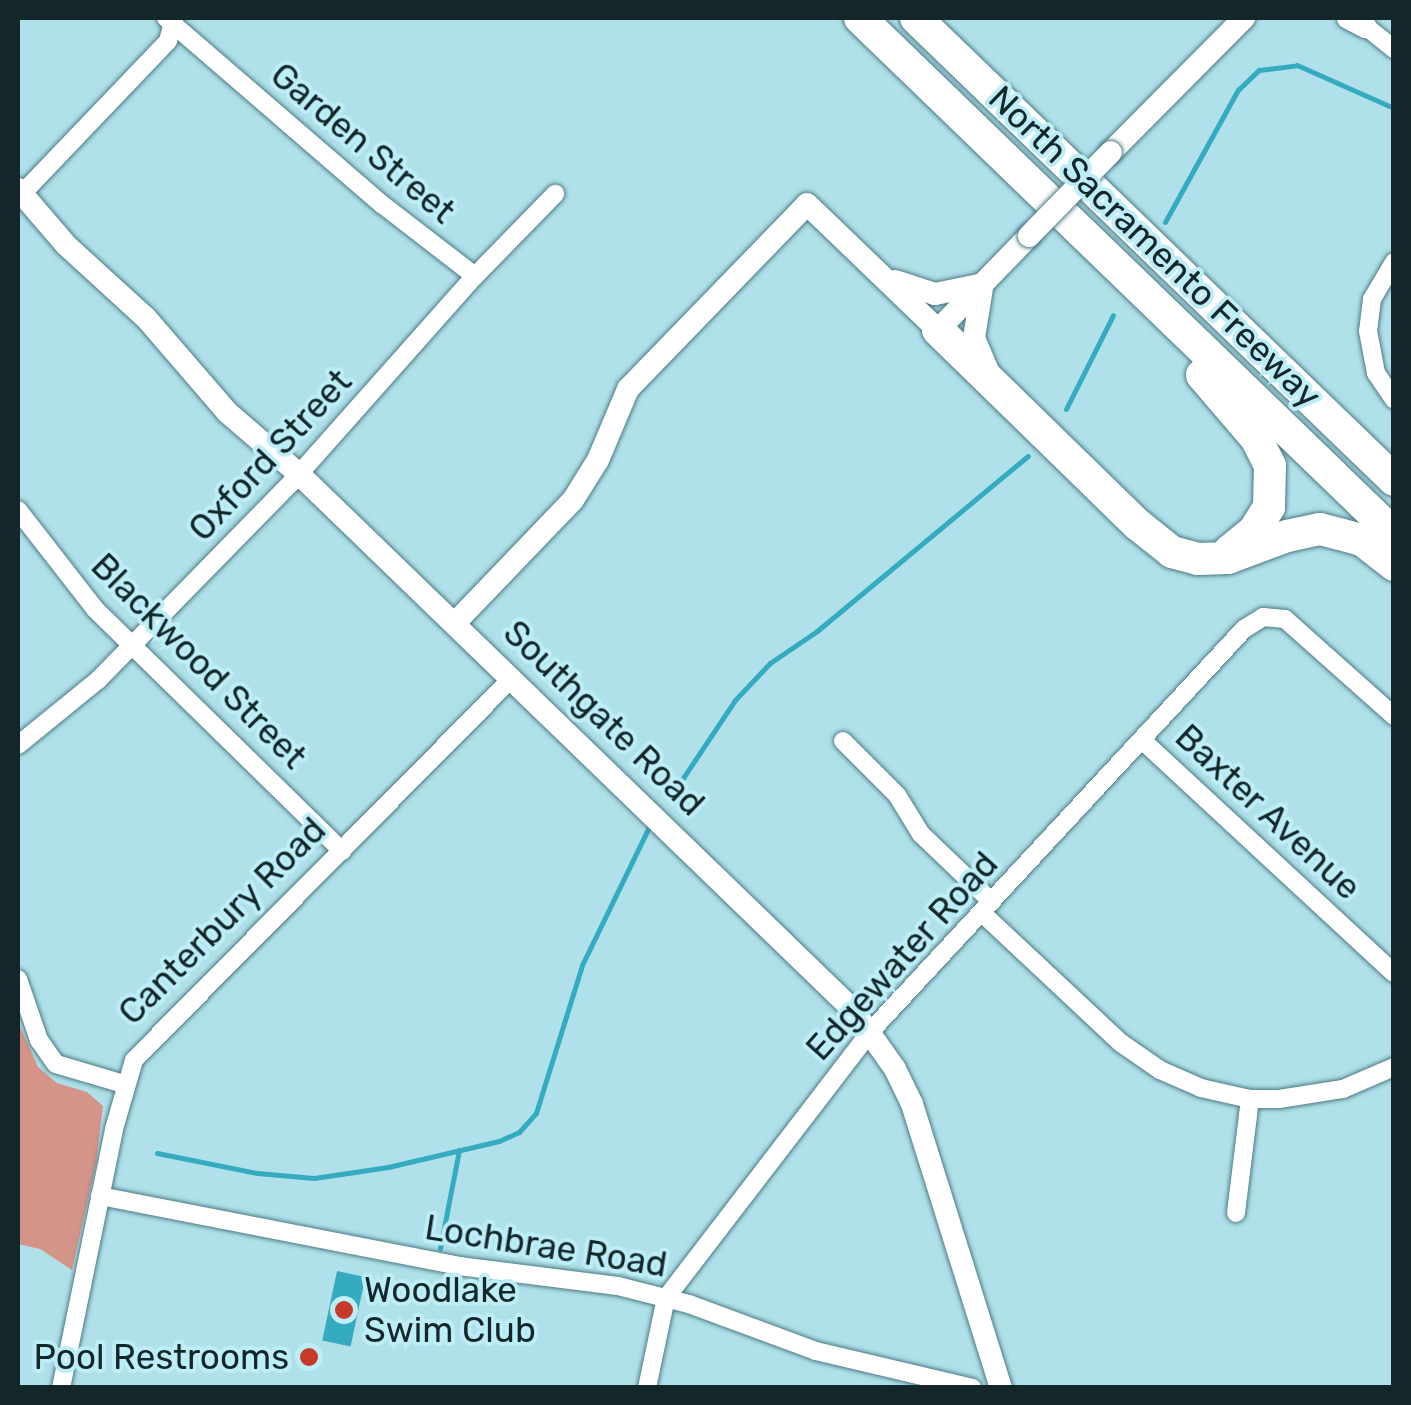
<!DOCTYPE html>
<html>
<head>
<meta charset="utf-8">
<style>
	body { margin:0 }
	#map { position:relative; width:1411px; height:1405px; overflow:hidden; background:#b0e1ea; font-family:Rubik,sans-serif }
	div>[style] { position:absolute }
	.green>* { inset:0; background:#d59489 }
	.water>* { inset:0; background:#34abbe; transform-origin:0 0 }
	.stream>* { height:5px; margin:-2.5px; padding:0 2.5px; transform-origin:2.5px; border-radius:2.5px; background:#34abbe }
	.roads { filter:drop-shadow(0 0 2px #4c7a83) drop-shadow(0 0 2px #4c7a83) }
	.minor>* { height:18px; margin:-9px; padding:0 9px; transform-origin:9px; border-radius:9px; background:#fff }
	.tertiary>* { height:22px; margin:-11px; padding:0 11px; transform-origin:11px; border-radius:11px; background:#fff }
	.motorway>* { height:32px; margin:-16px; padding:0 16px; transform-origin:16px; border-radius:16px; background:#fff }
	.bridges { filter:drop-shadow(0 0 2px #4c7a83) drop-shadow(0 0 2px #4c7a83) }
	.tertiary-bridge>* { height:22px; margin:-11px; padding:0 11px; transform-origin:11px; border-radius:11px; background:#fff }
	.dots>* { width:28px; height:28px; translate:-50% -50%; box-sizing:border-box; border:5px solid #bdeef8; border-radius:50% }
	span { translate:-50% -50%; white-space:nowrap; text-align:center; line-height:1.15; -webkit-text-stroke:8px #bdeef8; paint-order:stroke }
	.street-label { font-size:35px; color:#13262a }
	.poi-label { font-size:35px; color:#13262a }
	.left { translate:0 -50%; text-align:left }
	.right { translate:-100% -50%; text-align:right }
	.frame { position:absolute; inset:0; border:20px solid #13262a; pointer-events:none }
</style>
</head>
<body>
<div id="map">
	<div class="green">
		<i style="clip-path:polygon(18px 1022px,38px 1067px,57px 1083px,87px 1092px,103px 1106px,96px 1163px,72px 1270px,40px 1249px,18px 1244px)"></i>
	</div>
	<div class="water">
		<i style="left:337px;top:1271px;width:29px;height:71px;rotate:12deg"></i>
	</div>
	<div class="stream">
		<i style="left:1165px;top:222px;width:151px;rotate:-61.1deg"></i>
		<i style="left:1238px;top:90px;width:29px;rotate:-44deg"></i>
		<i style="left:1259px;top:70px;width:38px;rotate:-7deg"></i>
		<i style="left:1297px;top:65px;width:101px;rotate:24deg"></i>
		<i style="left:1066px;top:409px;width:105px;rotate:-63.4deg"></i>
		<i style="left:671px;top:796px;width:115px;rotate:-56.3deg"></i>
		<i style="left:735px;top:700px;width:51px;rotate:-46.6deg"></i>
		<i style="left:770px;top:663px;width:57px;rotate:-34.2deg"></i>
		<i style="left:817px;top:631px;width:274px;rotate:-39.7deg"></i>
		<i style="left:157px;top:1153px;width:102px;rotate:11.3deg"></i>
		<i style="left:257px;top:1173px;width:57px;rotate:5deg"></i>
		<i style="left:314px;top:1178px;width:75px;rotate:-8.5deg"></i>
		<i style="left:388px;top:1167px;width:114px;rotate:-13.2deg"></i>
		<i style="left:499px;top:1141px;width:22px;rotate:-24deg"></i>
		<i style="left:519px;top:1132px;width:25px;rotate:-48deg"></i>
		<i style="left:536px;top:1113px;width:155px;rotate:-72.7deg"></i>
		<i style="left:582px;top:965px;width:156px;rotate:-64.1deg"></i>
		<i style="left:440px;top:1248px;width:100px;rotate:-79deg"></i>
	</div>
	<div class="roads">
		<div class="minor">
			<i style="left:166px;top:18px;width:286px;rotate:40.8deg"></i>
			<i style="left:383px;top:205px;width:116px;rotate:37.7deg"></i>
			<i style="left:1359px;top:21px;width:45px;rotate:38.7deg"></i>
			<i style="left:18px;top:198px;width:217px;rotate:-46.3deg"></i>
			<i style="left:168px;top:41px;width:24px;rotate:-75deg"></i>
			<i style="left:1394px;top:262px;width:43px;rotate:120.7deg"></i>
			<i style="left:1372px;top:299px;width:32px;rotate:97deg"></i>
			<i style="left:1368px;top:331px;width:43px;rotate:79.2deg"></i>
			<i style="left:1376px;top:373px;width:32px;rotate:56deg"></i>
			<i style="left:18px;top:510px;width:125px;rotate:52.1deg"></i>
			<i style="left:95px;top:609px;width:346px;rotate:44.4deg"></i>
			<i style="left:1142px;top:740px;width:343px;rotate:42.8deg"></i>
			<i style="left:843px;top:741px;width:76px;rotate:45deg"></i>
			<i style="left:897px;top:795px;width:46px;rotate:58.4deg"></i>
			<i style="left:921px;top:834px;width:98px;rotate:43.8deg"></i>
			<i style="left:18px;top:745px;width:103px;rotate:-39.1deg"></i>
			<i style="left:98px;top:680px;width:276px;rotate:-45.6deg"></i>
			<i style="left:291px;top:483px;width:277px;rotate:-48.4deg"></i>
			<i style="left:475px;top:276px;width:115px;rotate:-45.7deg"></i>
			<i style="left:982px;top:913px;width:190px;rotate:43.1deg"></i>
			<i style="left:1121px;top:1043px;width:47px;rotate:34.7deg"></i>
			<i style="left:1160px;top:1070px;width:45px;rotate:23.7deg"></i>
			<i style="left:1201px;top:1088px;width:50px;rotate:12.7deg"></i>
			<i style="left:1250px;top:1099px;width:29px"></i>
			<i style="left:1279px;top:1099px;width:65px;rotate:-8.9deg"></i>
			<i style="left:1343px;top:1089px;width:56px;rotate:-23.3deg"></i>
			<i style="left:18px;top:979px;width:65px;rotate:71deg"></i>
			<i style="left:39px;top:1040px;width:29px;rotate:55deg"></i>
			<i style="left:56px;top:1064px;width:71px;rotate:16.4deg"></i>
			<i style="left:100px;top:1196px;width:366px;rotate:11deg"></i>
			<i style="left:459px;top:1266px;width:160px;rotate:7.2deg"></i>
			<i style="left:618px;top:1286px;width:73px;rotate:14.2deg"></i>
			<i style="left:689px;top:1304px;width:135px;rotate:20.3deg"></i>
			<i style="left:816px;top:1351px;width:161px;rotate:13.3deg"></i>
			<i style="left:1236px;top:1213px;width:115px;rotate:-83deg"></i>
			<i style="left:61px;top:1388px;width:264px;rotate:-78.4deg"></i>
			<i style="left:114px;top:1129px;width:72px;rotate:-73.8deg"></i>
			<i style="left:134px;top:1060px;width:537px;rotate:-45.3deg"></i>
			<i style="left:647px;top:1388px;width:92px;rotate:-78.1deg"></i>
			<i style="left:666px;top:1298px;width:335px;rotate:-52.5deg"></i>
			<i style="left:870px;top:1032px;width:550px;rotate:-47.14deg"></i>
			<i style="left:1244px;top:629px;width:22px;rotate:-32deg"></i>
			<i style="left:1263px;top:617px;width:22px;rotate:5deg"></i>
			<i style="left:1285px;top:619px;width:146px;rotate:41.7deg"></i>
		</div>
		<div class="tertiary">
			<i style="left:1348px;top:18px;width:20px;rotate:27deg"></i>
			<i style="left:1111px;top:152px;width:189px;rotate:-45.2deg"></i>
			<i style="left:18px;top:189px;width:74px;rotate:49.4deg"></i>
			<i style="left:66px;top:245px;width:108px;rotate:42.4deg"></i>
			<i style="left:146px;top:318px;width:124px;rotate:49.2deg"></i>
			<i style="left:227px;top:412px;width:96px;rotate:40.8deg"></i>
			<i style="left:300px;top:475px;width:771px;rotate:44.05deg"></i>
			<i style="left:854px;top:1011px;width:71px;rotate:54.7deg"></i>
			<i style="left:895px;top:1069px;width:39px;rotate:64deg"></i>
			<i style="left:912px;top:1104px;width:298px;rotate:72.6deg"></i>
			<i style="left:895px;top:281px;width:42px;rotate:18deg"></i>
			<i style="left:935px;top:294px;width:45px;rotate:-11.6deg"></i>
			<i style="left:982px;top:288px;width:51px;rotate:99.1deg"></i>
			<i style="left:974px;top:338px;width:36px;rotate:67deg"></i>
			<i style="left:455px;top:623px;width:170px;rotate:-46.2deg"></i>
			<i style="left:573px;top:500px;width:47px;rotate:-58deg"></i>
			<i style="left:598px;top:460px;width:77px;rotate:-67.1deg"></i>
			<i style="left:628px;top:389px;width:257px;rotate:-45.9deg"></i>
			<i style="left:807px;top:204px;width:182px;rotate:43.9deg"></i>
			<i style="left:938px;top:330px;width:131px;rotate:-45.9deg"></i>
		</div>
		<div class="motorway">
			<i style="left:860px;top:18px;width:743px;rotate:44.02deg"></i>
			<i style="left:916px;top:18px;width:665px;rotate:44.02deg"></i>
			<i style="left:938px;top:330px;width:278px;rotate:44.3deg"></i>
			<i style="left:1137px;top:524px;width:45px;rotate:38.7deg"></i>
			<i style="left:1172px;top:552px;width:27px;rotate:15deg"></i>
			<i style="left:1198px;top:559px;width:30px;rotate:-2deg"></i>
			<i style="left:1228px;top:558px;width:63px;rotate:-20.4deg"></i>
			<i style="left:1287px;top:536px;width:34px;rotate:-12deg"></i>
			<i style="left:1320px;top:529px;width:43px;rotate:14.7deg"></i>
			<i style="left:1362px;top:540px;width:41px;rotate:38deg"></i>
			<i style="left:1202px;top:375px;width:83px;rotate:49.4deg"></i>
			<i style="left:1256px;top:438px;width:31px;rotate:63deg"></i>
			<i style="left:1270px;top:466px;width:41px;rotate:91.4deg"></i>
			<i style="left:1269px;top:507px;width:28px;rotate:122deg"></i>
			<i style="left:1254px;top:531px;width:32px;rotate:141deg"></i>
		</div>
	</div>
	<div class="bridges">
		<div class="tertiary-bridge">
			<i style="left:1029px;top:236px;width:117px;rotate:-45.7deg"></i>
		</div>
	</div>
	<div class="dots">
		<i style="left:344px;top:1310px;background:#c73a29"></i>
		<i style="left:309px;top:1357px;background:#c73a29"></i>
	</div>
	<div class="street-label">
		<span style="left:363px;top:143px;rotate:40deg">Garden Street</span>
		<span style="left:1155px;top:247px;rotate:44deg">North Sacramento Freeway</span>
		<span style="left:270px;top:455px;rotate:-47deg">Oxford Street</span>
		<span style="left:199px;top:661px;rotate:45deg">Blackwood Street</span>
		<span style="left:604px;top:718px;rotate:44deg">Southgate Road</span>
		<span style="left:1268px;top:812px;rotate:43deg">Baxter Avenue</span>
		<span style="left:222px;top:921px;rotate:-45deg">Canterbury Road</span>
		<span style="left:902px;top:956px;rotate:-48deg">Edgewater Road</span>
		<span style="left:546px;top:1246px;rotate:9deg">Lochbrae Road</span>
	</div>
	<div class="poi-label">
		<span class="left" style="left:364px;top:1310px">Woodlake<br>Swim Club</span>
		<span class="right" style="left:289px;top:1357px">Pool Restrooms</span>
	</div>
	<div class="frame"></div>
</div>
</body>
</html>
